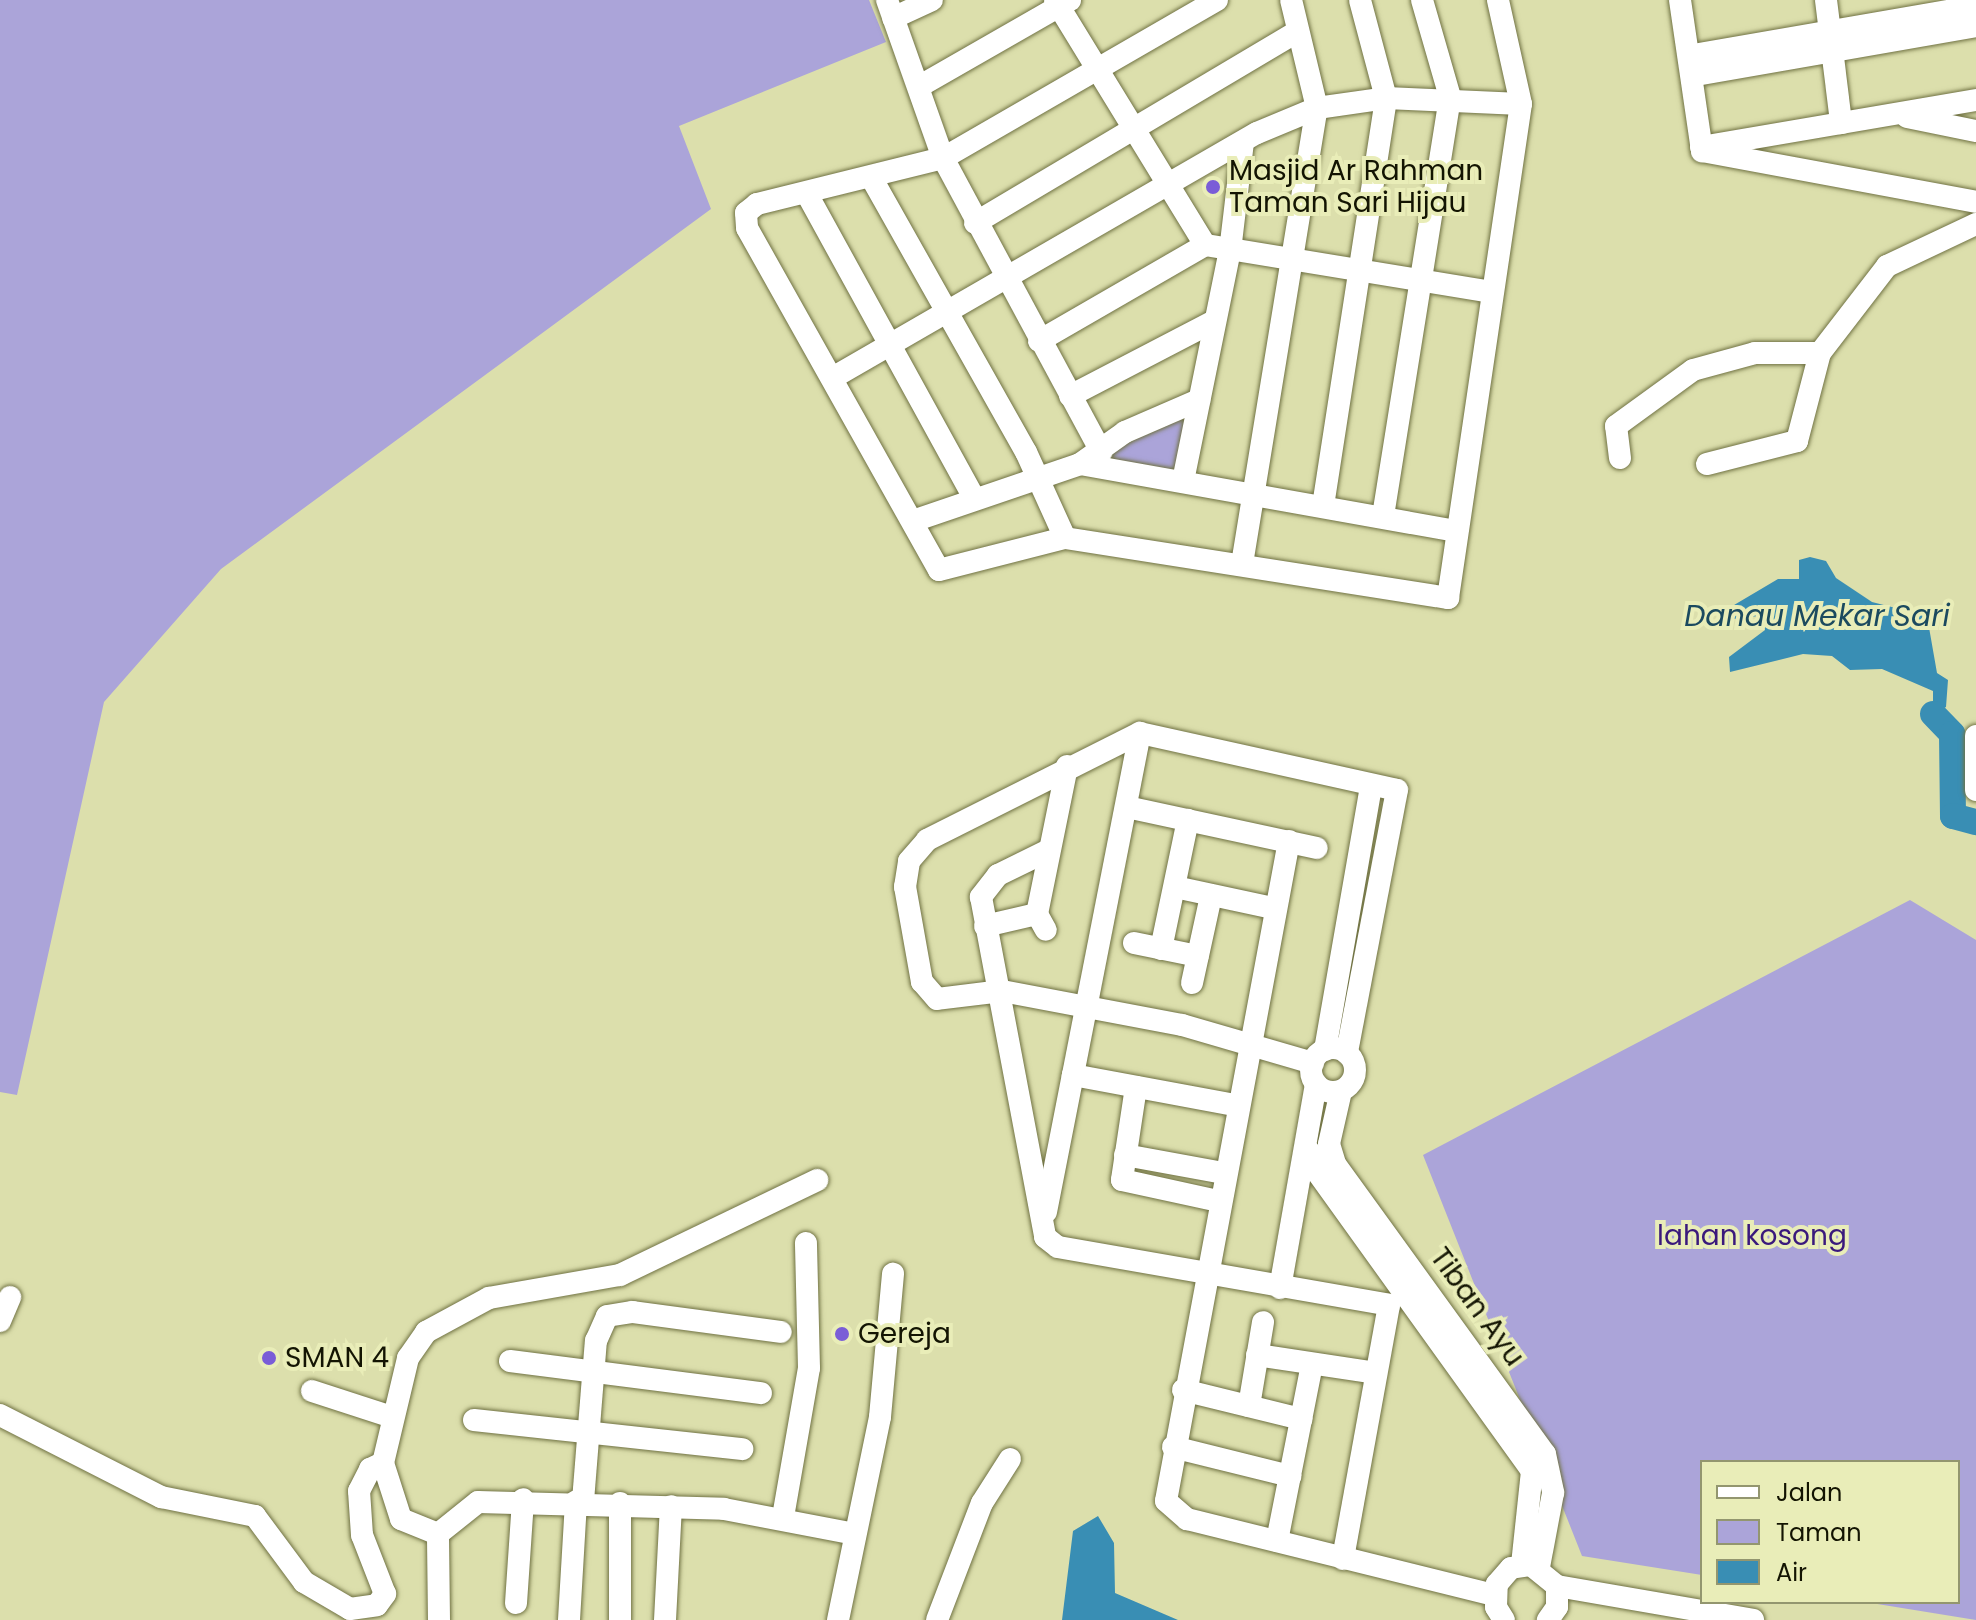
<!DOCTYPE html>
<html>
<head>
<meta charset="utf-8">
<style>
	body { margin:0 }
	#map { position:relative; width:1976px; height:1620px; overflow:hidden; background:#dcdfac; font-family:Poppins,sans-serif }
	div>[style] { position:absolute }
	.green>* { inset:0; background:#aba4d9 }
	.water>* { inset:0; background:#398eb4 }
	.river>* { height:26px; margin:-13px; padding:0 13px; transform-origin:13px; border-radius:13px; background:#398eb4 }
	.roads { filter:drop-shadow(0 0 2px #707243) drop-shadow(0 0 2px #707243) }
	.minor>* { height:22px; margin:-11px; padding:0 11px; transform-origin:11px; border-radius:11px; background:#fff }
	.minor>.ring { margin:-11px; padding:0; box-sizing:content-box; background:none; border:22px solid #fff; border-radius:50% }
	.dots>* { width:22px; height:22px; translate:-50% -50%; box-sizing:border-box; border:4px solid #e9edb8; border-radius:50% }
	span { translate:-50% -50%; white-space:nowrap; text-align:center; line-height:1.15; -webkit-text-stroke:8px #e9edb8; paint-order:stroke }
	.poi-label { font-size:28px; color:#131402 }
	.left { translate:0 -50%; text-align:left }
	.park-label { font-size:28px; color:#3a197c }
	.street-label { font-size:28px; color:#131402 }
	.water-label { font-size:30px; color:#1b4a5f; font-style:italic }
	.legend { position:absolute; left:1700px; top:1460px; width:260px; height:144px; box-sizing:border-box; background:#e9edb8; border:2px solid #93966f; margin:0; padding:10px 14px; list-style:none; font-size:24px; color:#131402 }
	.legend li { display:flex; align-items:center; gap:16px; height:40px }
	.legend b { width:40px; border:2px solid #93966f }
</style>
</head>
<body>
<div id="map">
	<div class="green">
		<i style="clip-path:polygon(0 0,869px 0,886px 42px,679px 126px,711px 209px,221px 569px,104px 702px,17px 1095px,0 1092px)"></i>
		<i style="clip-path:polygon(1199px 400px,1183px 481px,1085px 461px)"></i>
		<i style="clip-path:polygon(1910px 900px,1976px 940px,1976px 1620px,1865px 1602px,1958px 1602px,1958px 1462px,1702px 1462px,1702px 1575px,1582px 1556px,1423px 1155px)"></i>
	</div>
	<div class="water">
		<i style="clip-path:polygon(1810px 557px,1826px 561px,1836px 578px,1872px 602px,1927px 616px,1937px 673px,1948px 680px,1946px 707px,1933px 714px,1933px 691px,1882px 669px,1850px 670px,1832px 656px,1803px 654px,1730px 672px,1729px 657px,1765px 630px,1758px 616px,1726px 620px,1729px 608px,1778px 579px,1799px 579px,1799px 560px)"></i>
		<i style="clip-path:polygon(1098px 1516px,1114px 1543px,1115px 1593px,1178px 1620px,1062px 1620px,1073px 1531px)"></i>
	</div>
	<div class="river">
		<i style="left:1933px;top:714px;width:28px;rotate:46deg"></i>
		<i style="left:1952px;top:734px;width:82px;rotate:89.3deg"></i>
		<i style="left:1953px;top:816px;width:24px;rotate:15deg"></i>
	</div>
	<div class="roads">
		<div class="minor">
			<i style="left:887px;top:0;width:168px;rotate:70.5deg"></i>
			<i style="left:943px;top:158px;width:334px;rotate:61.7deg"></i>
			<i style="left:1055px;top:0;width:287px;rotate:58.5deg"></i>
			<i style="left:1205px;top:245px;width:291px;rotate:9.3deg"></i>
			<i style="left:1217px;top:0;width:316px;rotate:150deg"></i>
			<i style="left:943px;top:158px;width:192px;rotate:166.1deg"></i>
			<i style="left:757px;top:204px;width:14px;rotate:141deg"></i>
			<i style="left:746px;top:213px;width:15px;rotate:86deg"></i>
			<i style="left:747px;top:228px;width:392px;rotate:60.7deg"></i>
			<i style="left:939px;top:570px;width:130px;rotate:-14.3deg"></i>
			<i style="left:1065px;top:538px;width:388px;rotate:8.9deg"></i>
			<i style="left:1448px;top:598px;width:499px;rotate:-81.6deg"></i>
			<i style="left:1521px;top:104px;width:107px;rotate:-102.5deg"></i>
			<i style="left:1680px;top:0;width:153px;rotate:81.7deg"></i>
			<i style="left:1702px;top:151px;width:279px;rotate:10.5deg"></i>
			<i style="left:1826px;top:0;width:124px;rotate:83deg"></i>
			<i style="left:893px;top:18px;width:43px;rotate:-24.8deg"></i>
			<i style="left:1693px;top:55px;width:287px;rotate:-9.8deg"></i>
			<i style="left:1696px;top:75px;width:284px;rotate:-9.9deg"></i>
			<i style="left:920px;top:86px;width:173px;rotate:-29.8deg"></i>
			<i style="left:1907px;top:117px;width:70px;rotate:11.5deg"></i>
			<i style="left:1701px;top:147px;width:279px;rotate:-9.7deg"></i>
			<i style="left:871px;top:177px;width:316px;rotate:60.6deg"></i>
			<i style="left:1026px;top:452px;width:94px;rotate:65.6deg"></i>
			<i style="left:807px;top:194px;width:347px;rotate:61.2deg"></i>
			<i style="left:975px;top:223px;width:374px;rotate:-30.7deg"></i>
			<i style="left:1039px;top:341px;width:192px;rotate:-30deg"></i>
			<i style="left:834px;top:377px;width:488px;rotate:-30deg"></i>
			<i style="left:1257px;top:133px;width:65px;rotate:-22.6deg"></i>
			<i style="left:1317px;top:108px;width:70px;rotate:-8.2deg"></i>
			<i style="left:1386px;top:98px;width:135px;rotate:2.5deg"></i>
			<i style="left:1070px;top:396px;width:162px;rotate:-27.5deg"></i>
			<i style="left:1620px;top:458px;width:32px;rotate:-97deg"></i>
			<i style="left:1616px;top:426px;width:95px;rotate:-36deg"></i>
			<i style="left:1693px;top:370px;width:64px;rotate:-15.3deg"></i>
			<i style="left:1755px;top:353px;width:65px"></i>
			<i style="left:1080px;top:464px;width:382px;rotate:10.1deg"></i>
			<i style="left:1707px;top:464px;width:93px;rotate:-14.3deg"></i>
			<i style="left:1797px;top:441px;width:91px;rotate:-75.4deg"></i>
			<i style="left:1820px;top:353px;width:110px;rotate:-52.4deg"></i>
			<i style="left:1887px;top:266px;width:98px;rotate:-25.3deg"></i>
			<i style="left:1183px;top:481px;width:235px;rotate:-78.5deg"></i>
			<i style="left:1230px;top:251px;width:110px;rotate:-83.2deg"></i>
			<i style="left:1323px;top:506px;width:413px;rotate:-81.2deg"></i>
			<i style="left:1386px;top:98px;width:101px;rotate:-104.9deg"></i>
			<i style="left:1383px;top:516px;width:424px;rotate:-80.9deg"></i>
			<i style="left:1450px;top:97px;width:101px;rotate:-106.1deg"></i>
			<i style="left:913px;top:521px;width:176px;rotate:-18.8deg"></i>
			<i style="left:1080px;top:464px;width:55px;rotate:-35.4deg"></i>
			<i style="left:1125px;top:432px;width:81px;rotate:-23.4deg"></i>
			<i style="left:1242px;top:564px;width:462px;rotate:-80.7deg"></i>
			<i style="left:1317px;top:108px;width:111px;rotate:-103.5deg"></i>
			<i style="left:1140px;top:733px;width:349px;rotate:101.1deg"></i>
			<i style="left:1073px;top:1075px;width:165px;rotate:10.5deg"></i>
			<i style="left:1976px;top:736px;width:54px;rotate:90deg"></i>
			<i style="left:1127px;top:807px;width:194px;rotate:12.2deg"></i>
			<i style="left:1289px;top:841px;width:671px;rotate:100.56deg"></i>
			<i style="left:1166px;top:1501px;width:28px;rotate:41deg"></i>
			<i style="left:1187px;top:1519px;width:316px;rotate:13.9deg"></i>
			<i style="left:1049px;top:850px;width:57px;rotate:153.9deg"></i>
			<i style="left:998px;top:875px;width:28px;rotate:128deg"></i>
			<i style="left:981px;top:897px;width:346px;rotate:79.3deg"></i>
			<i style="left:1045px;top:1237px;width:16px;rotate:38deg"></i>
			<i style="left:1058px;top:1247px;width:336px;rotate:9.9deg"></i>
			<i style="left:1389px;top:1305px;width:258px;rotate:100.3deg"></i>
			<i style="left:1175px;top:887px;width:100px;rotate:12.1deg"></i>
			<i style="left:1037px;top:914px;width:151px;rotate:-78.5deg"></i>
			<i style="left:985px;top:926px;width:53px;rotate:-13deg"></i>
			<i style="left:1037px;top:914px;width:18px;rotate:61deg"></i>
			<i style="left:1134px;top:943px;width:65px;rotate:11.5deg"></i>
			<i style="left:1161px;top:949px;width:132px;rotate:-78.2deg"></i>
			<i style="left:1192px;top:983px;width:89px;rotate:-77.7deg"></i>
			<i class="ring" style="left:1311px;top:1048px;width:22px;height:22px"></i>
			<i style="left:1325px;top:1050px;width:268px;rotate:-80.1deg"></i>
			<i style="left:1313px;top:1063px;width:136px;rotate:-163.8deg"></i>
			<i style="left:1182px;top:1025px;width:183px;rotate:-169.3deg"></i>
			<i style="left:1002px;top:991px;width:65px;rotate:173deg"></i>
			<i style="left:937px;top:999px;width:23px;rotate:-131deg"></i>
			<i style="left:922px;top:982px;width:97px;rotate:-100.1deg"></i>
			<i style="left:905px;top:887px;width:26px;rotate:-81deg"></i>
			<i style="left:909px;top:861px;width:28px;rotate:-49deg"></i>
			<i style="left:927px;top:840px;width:238px;rotate:-26.7deg"></i>
			<i style="left:1140px;top:733px;width:263px;rotate:12.5deg"></i>
			<i style="left:1397px;top:790px;width:268px;rotate:100.8deg"></i>
			<i style="left:1136px;top:1087px;width:94px;rotate:98.6deg"></i>
			<i style="left:1122px;top:1180px;width:98px;rotate:12.3deg"></i>
			<i style="left:1341px;top:1091px;width:54px;rotate:102.8deg"></i>
			<i style="left:1329px;top:1144px;width:21px;rotate:73deg"></i>
			<i style="left:1335px;top:1164px;width:358px;rotate:54.1deg"></i>
			<i style="left:1545px;top:1454px;width:40px;rotate:78deg"></i>
			<i style="left:1553px;top:1493px;width:75px;rotate:100.7deg"></i>
			<i style="left:1309px;top:1151px;width:19px;rotate:72deg"></i>
			<i style="left:1315px;top:1169px;width:372px;rotate:54.3deg"></i>
			<i style="left:1532px;top:1471px;width:95px;rotate:96.1deg"></i>
			<i style="left:1125px;top:1155px;width:100px;rotate:10.4deg"></i>
			<i style="left:1046px;top:1212px;width:140px;rotate:-78.9deg"></i>
			<i style="left:1280px;top:1288px;width:207px;rotate:-80deg"></i>
			<i style="left:0;top:1321px;width:26px;rotate:-67deg"></i>
			<i style="left:1257px;top:1355px;width:120px;rotate:8.6deg"></i>
			<i style="left:510px;top:1361px;width:253px;rotate:7.3deg"></i>
			<i style="left:1183px;top:1390px;width:122px;rotate:13.8deg"></i>
			<i style="left:312px;top:1391px;width:84px;rotate:18deg"></i>
			<i style="left:1249px;top:1406px;width:85px;rotate:-80.5deg"></i>
			<i style="left:0;top:1415px;width:181px;rotate:27deg"></i>
			<i style="left:161px;top:1497px;width:96px;rotate:11.4deg"></i>
			<i style="left:255px;top:1516px;width:82px;rotate:53.4deg"></i>
			<i style="left:304px;top:1582px;width:53px;rotate:30.4deg"></i>
			<i style="left:350px;top:1609px;width:27px;rotate:-8deg"></i>
			<i style="left:377px;top:1605px;width:14px;rotate:-54deg"></i>
			<i style="left:385px;top:1594px;width:63px;rotate:-111.3deg"></i>
			<i style="left:362px;top:1535px;width:44px;rotate:-93.9deg"></i>
			<i style="left:359px;top:1491px;width:25px;rotate:-63deg"></i>
			<i style="left:370px;top:1469px;width:14px;rotate:-25deg"></i>
			<i style="left:474px;top:1420px;width:270px;rotate:6.2deg"></i>
			<i style="left:1173px;top:1447px;width:121px;rotate:13.9deg"></i>
			<i style="left:583px;top:1501px;width:161px;rotate:-85.4deg"></i>
			<i style="left:596px;top:1341px;width:27px;rotate:-66deg"></i>
			<i style="left:607px;top:1316px;width:26px;rotate:-9deg"></i>
			<i style="left:633px;top:1312px;width:149px;rotate:7.7deg"></i>
			<i style="left:783px;top:1517px;width:151px;rotate:-80.1deg"></i>
			<i style="left:809px;top:1368px;width:125px;rotate:-91.4deg"></i>
			<i style="left:438px;top:1534px;width:40px;rotate:-158deg"></i>
			<i style="left:401px;top:1519px;width:59px;rotate:-107.8deg"></i>
			<i style="left:383px;top:1463px;width:108px;rotate:-76.6deg"></i>
			<i style="left:408px;top:1358px;width:32px;rotate:-55deg"></i>
			<i style="left:426px;top:1332px;width:72px;rotate:-28.4deg"></i>
			<i style="left:489px;top:1298px;width:133px;rotate:-10deg"></i>
			<i style="left:620px;top:1275px;width:219px;rotate:-25.7deg"></i>
			<i style="left:1277px;top:1541px;width:180px;rotate:-78.8deg"></i>
			<i style="left:1557px;top:1586px;width:199px;rotate:9.8deg"></i>
			<i style="left:516px;top:1603px;width:104px;rotate:-86.1deg"></i>
			<i style="left:439px;top:1620px;width:86px;rotate:-90.7deg"></i>
			<i style="left:438px;top:1534px;width:51px;rotate:-38.7deg"></i>
			<i style="left:478px;top:1502px;width:246px;rotate:1.6deg"></i>
			<i style="left:724px;top:1509px;width:128px;rotate:10.8deg"></i>
			<i style="left:569px;top:1620px;width:119px;rotate:-86.6deg"></i>
			<i style="left:620px;top:1620px;width:117px;rotate:-90deg"></i>
			<i style="left:665px;top:1620px;width:114px;rotate:-87deg"></i>
			<i style="left:838px;top:1620px;width:207px;rotate:-78.3deg"></i>
			<i style="left:880px;top:1417px;width:144px;rotate:-84.8deg"></i>
			<i style="left:937px;top:1620px;width:125px;rotate:-69deg"></i>
			<i style="left:982px;top:1503px;width:52px;rotate:-57.5deg"></i>
			<i style="left:1504px;top:1620px;width:15px;rotate:-122deg"></i>
			<i style="left:1496px;top:1607px;width:23px;rotate:-88deg"></i>
			<i style="left:1497px;top:1584px;width:21px;rotate:-49deg"></i>
			<i style="left:1511px;top:1568px;width:20px;rotate:-9deg"></i>
			<i style="left:1531px;top:1565px;width:33px;rotate:39deg"></i>
			<i style="left:1557px;top:1586px;width:21px;rotate:90deg"></i>
			<i style="left:1557px;top:1607px;width:16px;rotate:125deg"></i>
		</div>
	</div>
	<div class="dots">
		<i style="left:1213px;top:187px;background:#7a5dd7"></i>
		<i style="left:842px;top:1334px;background:#7a5dd7"></i>
		<i style="left:269px;top:1358px;background:#7a5dd7"></i>
	</div>
	<div class="poi-label">
		<span class="left" style="left:1229px;top:187px">Masjid Ar Rahman<br>Taman Sari Hijau</span>
		<span class="left" style="left:858px;top:1334px">Gereja</span>
		<span class="left" style="left:285px;top:1358px">SMAN 4</span>
	</div>
	<div class="park-label">
		<span style="left:1752px;top:1236px">lahan kosong</span>
	</div>
	<div class="street-label">
		<span style="left:1477px;top:1307px;rotate:54deg">Tiban Ayu</span>
	</div>
	<div class="water-label">
		<span style="left:1817px;top:616px">Danau Mekar Sari</span>
	</div>
	<ul class="legend">
	<li><b style="height:10px;background:#fff"></b>Jalan</li>
	<li><b style="height:22px;background:#aba4d9"></b>Taman</li>
	<li><b style="height:22px;background:#398eb4"></b>Air</li>
	</ul>
</div>
</body>
</html>
